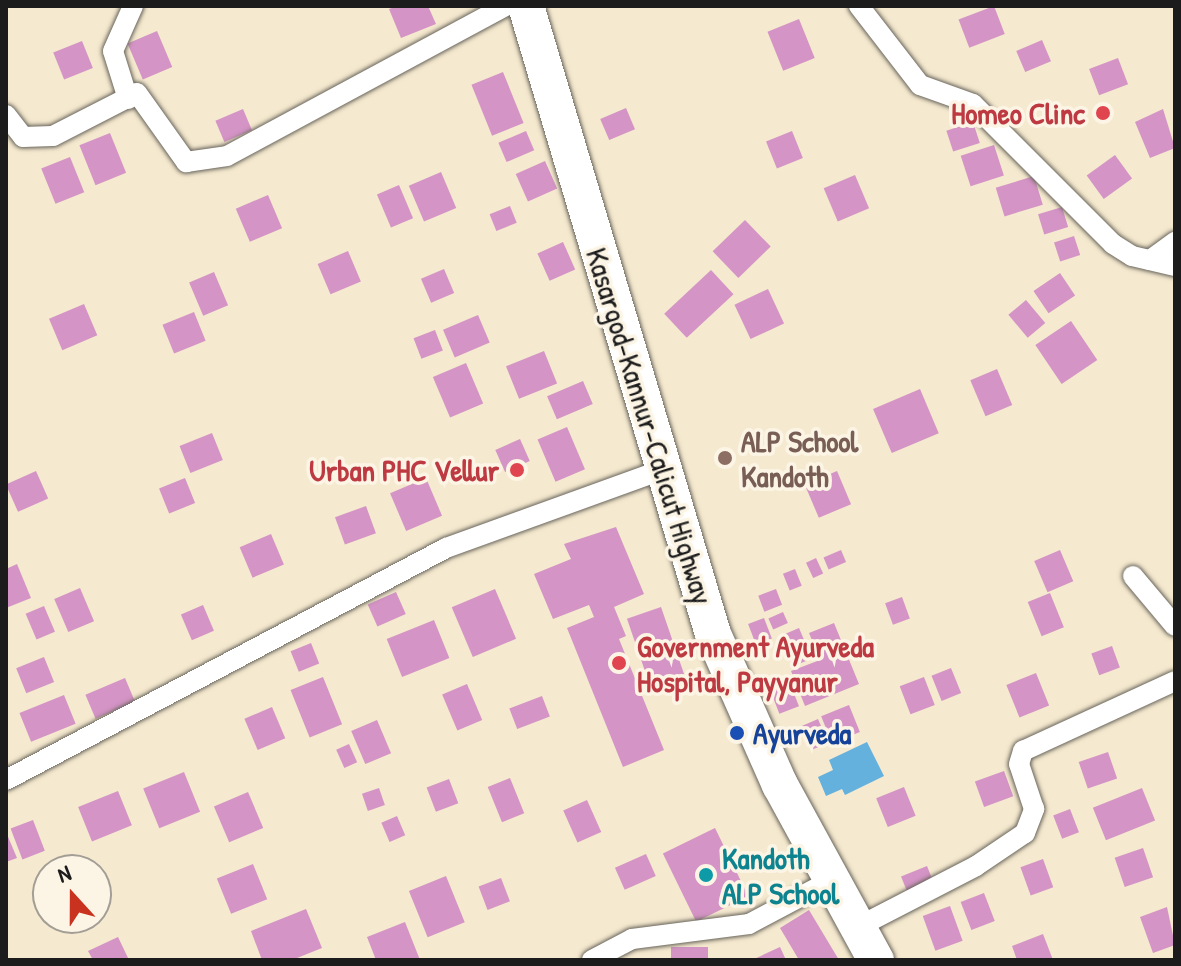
<!DOCTYPE html>
<html>
<head>
<meta charset="utf-8">
<style>
	body { margin:0 }
	#map { position:relative; width:1181px; height:966px; overflow:hidden; background:#f5e9cf; font-family:"Patrick Hand",sans-serif }
	div>[style] { position:absolute }
	.water>* { inset:0; background:#64b1dd }
	.building>* { inset:0; background:#d494c5; transform-origin:0 0 }
	.roads { filter:drop-shadow(0 0 2px #68645b) drop-shadow(0 0 2px #68645b) }
	.street>* { height:20px; margin:-10px; padding:0 10px; transform-origin:10px; border-radius:10px; background:#fff }
	.highway>* { height:36px; margin:-18px; padding:0 18px; transform-origin:18px; border-radius:18px; background:#fff }
	.dots>* { width:22px; height:22px; translate:-50% -50%; box-sizing:border-box; border:4px solid #fcf5e5; border-radius:50% }
	span { translate:-50% -50%; white-space:nowrap; text-align:center; line-height:1.15; -webkit-text-stroke:7px #fcf5e5; paint-order:stroke }
	.health-label { font-size:30px; color:#be3a42; font-weight:700 }
	.right { translate:-100% -50%; text-align:right }
	.left { translate:0 -50%; text-align:left }
	.street-label { font-size:30px; color:#1c1c1c }
	.education-label { font-size:30px; color:#785e54; font-weight:700 }
	.transit-label { font-size:30px; color:#164399; font-weight:700 }
	.culture-label { font-size:30px; color:#0d838f; font-weight:700 }
	.frame { position:absolute; inset:0; border:8px solid #1c1c1c; pointer-events:none }
	.north { position:absolute; left:32px; top:854px; width:80px; height:80px; box-sizing:border-box; background:#fcf5e5; border:2px solid #a29e95; border-radius:50%; rotate:339deg; font-size:22px; font-weight:700; line-height:32px; text-align:center; color:#1c1c1c }
	.north::after { content:''; display:block; margin:auto; width:28px; height:36px; background:#c8321e; clip-path:polygon(50% 0,100% 100%,50% 72%,0 100%) }
</style>
</head>
<body>
<div id="map">
	<div class="water">
		<i style="clip-path:polygon(867px 742px,884px 776px,845px 795px,842px 789px,826px 796px,818px 777px,833px 770px,829px 760px)"></i>
	</div>
	<div class="building">
		<i style="clip-path:polygon(397px 6px,428px 6px,436px 24px,401px 38px,389px 9px)"></i>
		<i style="left:994px;top:6px;width:30px;height:38px;rotate:69deg"></i>
		<i style="left:799px;top:19px;width:42px;height:34px;rotate:68deg"></i>
		<i style="left:157px;top:31px;width:39px;height:32px;rotate:67deg"></i>
		<i style="left:1042px;top:40px;width:23px;height:28px;rotate:67deg"></i>
		<i style="left:82px;top:41px;width:29px;height:31px;rotate:68deg"></i>
		<i style="left:1118px;top:58px;width:28px;height:31px;rotate:69deg"></i>
		<i style="left:503px;top:72px;width:55px;height:34px;rotate:68deg"></i>
		<i style="left:626px;top:108px;width:23px;height:28px;rotate:67deg"></i>
		<i style="left:243px;top:109px;width:23px;height:30px;rotate:67deg"></i>
		<i style="clip-path:polygon(1163px 109px,1175px 148px,1150px 158px,1135px 122px)"></i>
		<i style="left:973px;top:122px;width:22px;height:28px;rotate:72deg"></i>
		<i style="left:526px;top:131px;width:21px;height:30px;rotate:67deg"></i>
		<i style="left:792px;top:131px;width:29px;height:28px;rotate:68deg"></i>
		<i style="left:110px;top:133px;width:43px;height:33px;rotate:68deg"></i>
		<i style="left:994px;top:145px;width:32px;height:35px;rotate:72deg"></i>
		<i style="left:1115px;top:155px;width:29px;height:35px;rotate:54deg"></i>
		<i style="left:70px;top:157px;width:38px;height:31px;rotate:68deg"></i>
		<i style="left:545px;top:161px;width:30px;height:32px;rotate:66deg"></i>
		<i style="left:441px;top:172px;width:39px;height:35px;rotate:67deg"></i>
		<i style="left:855px;top:175px;width:36px;height:34px;rotate:67deg"></i>
		<i style="left:1034px;top:176px;width:30px;height:40px;rotate:73deg"></i>
		<i style="left:399px;top:185px;width:36px;height:24px;rotate:67deg"></i>
		<i style="left:268px;top:195px;width:36px;height:35px;rotate:67deg"></i>
		<i style="left:510px;top:206px;width:18px;height:22px;rotate:68deg"></i>
		<i style="left:1062px;top:207px;width:21px;height:25px;rotate:73deg"></i>
		<i style="left:745px;top:220px;width:37px;height:45px;rotate:46deg"></i>
		<i style="left:1074px;top:236px;width:20px;height:21px;rotate:72deg"></i>
		<i style="left:563px;top:242px;width:30px;height:28px;rotate:66deg"></i>
		<i style="left:348px;top:251px;width:33px;height:33px;rotate:67deg"></i>
		<i style="left:444px;top:269px;width:26px;height:25px;rotate:67deg"></i>
		<i style="left:711px;top:270px;width:33px;height:64px;rotate:47deg"></i>
		<i style="left:214px;top:272px;width:36px;height:27px;rotate:67deg"></i>
		<i style="left:1060px;top:273px;width:27px;height:32px;rotate:56deg"></i>
		<i style="left:768px;top:289px;width:38px;height:37px;rotate:65deg"></i>
		<i style="left:1026px;top:300px;width:30px;height:23px;rotate:50deg"></i>
		<i style="left:84px;top:304px;width:34px;height:38px;rotate:67deg"></i>
		<i style="left:194px;top:312px;width:31px;height:34px;rotate:68deg"></i>
		<i style="left:478px;top:315px;width:30px;height:38px;rotate:67deg"></i>
		<i style="left:1071px;top:321px;width:47px;height:43px;rotate:56deg"></i>
		<i style="left:435px;top:330px;width:22px;height:23px;rotate:69deg"></i>
		<i style="left:544px;top:351px;width:35px;height:41px;rotate:68deg"></i>
		<i style="left:466px;top:363px;width:44px;height:36px;rotate:67deg"></i>
		<i style="left:997px;top:369px;width:39px;height:29px;rotate:67deg"></i>
		<i style="left:583px;top:381px;width:25px;height:39px;rotate:67deg"></i>
		<i style="left:920px;top:389px;width:48px;height:51px;rotate:67deg"></i>
		<i style="left:567px;top:427px;width:46px;height:32px;rotate:67deg"></i>
		<i style="left:212px;top:433px;width:29px;height:35px;rotate:68deg"></i>
		<i style="left:520px;top:439px;width:24px;height:27px;rotate:66deg"></i>
		<i style="left:36px;top:471px;width:30px;height:33px;rotate:66deg"></i>
		<i style="left:837px;top:471px;width:36px;height:35px;rotate:67deg"></i>
		<i style="left:185px;top:478px;width:27px;height:28px;rotate:68deg"></i>
		<i style="left:426px;top:478px;width:41px;height:39px;rotate:67deg"></i>
		<i style="left:366px;top:506px;width:29px;height:33px;rotate:70deg"></i>
		<i style="clip-path:polygon(616px 527px,644px 594px,614px 607px,626px 636px,619px 639px,664px 750px,623px 767px,567px 628px,594px 617px,589px 605px,553px 619px,534px 574px,571px 559px,564px 544px)"></i>
		<i style="left:271px;top:534px;width:33px;height:34px;rotate:67deg"></i>
		<i style="left:841px;top:550px;width:13px;height:19px;rotate:67deg"></i>
		<i style="left:1060px;top:550px;width:34px;height:28px;rotate:67deg"></i>
		<i style="left:816px;top:558px;width:17px;height:11px;rotate:65deg"></i>
		<i style="clip-path:polygon(17px 564px,31px 598px,6px 608px,6px 569px)"></i>
		<i style="left:795px;top:569px;width:18px;height:13px;rotate:68deg"></i>
		<i style="left:80px;top:588px;width:36px;height:28px;rotate:67deg"></i>
		<i style="left:495px;top:589px;width:54px;height:47px;rotate:67deg"></i>
		<i style="left:776px;top:589px;width:17px;height:19px;rotate:69deg"></i>
		<i style="left:396px;top:592px;width:24px;height:31px;rotate:66deg"></i>
		<i style="left:1050px;top:593px;width:37px;height:24px;rotate:68deg"></i>
		<i style="left:902px;top:597px;width:23px;height:18px;rotate:70deg"></i>
		<i style="left:203px;top:605px;width:28px;height:24px;rotate:67deg"></i>
		<i style="left:44px;top:606px;width:28px;height:20px;rotate:67deg"></i>
		<i style="left:661px;top:607px;width:78px;height:36px;rotate:71deg"></i>
		<i style="left:783px;top:612px;width:12px;height:16px;rotate:66deg"></i>
		<i style="left:764px;top:618px;width:22px;height:17px;rotate:69deg"></i>
		<i style="left:434px;top:620px;width:41px;height:51px;rotate:68deg"></i>
		<i style="clip-path:polygon(834px 623px,859px 684px,805px 706px,791px 671px,820px 660px,809px 633px)"></i>
		<i style="left:799px;top:628px;width:33px;height:21px;rotate:67deg"></i>
		<i style="left:311px;top:643px;width:22px;height:22px;rotate:68deg"></i>
		<i style="left:1112px;top:646px;width:23px;height:22px;rotate:70deg"></i>
		<i style="left:44px;top:657px;width:27px;height:30px;rotate:68deg"></i>
		<i style="left:951px;top:668px;width:27px;height:21px;rotate:68deg"></i>
		<i style="left:1036px;top:673px;width:35px;height:32px;rotate:68deg"></i>
		<i style="left:323px;top:677px;width:51px;height:35px;rotate:68deg"></i>
		<i style="left:924px;top:677px;width:30px;height:26px;rotate:69deg"></i>
		<i style="left:125px;top:678px;width:26px;height:43px;rotate:67deg"></i>
		<i style="left:790px;top:683px;width:25px;height:21px;rotate:69deg"></i>
		<i style="left:467px;top:684px;width:39px;height:27px;rotate:67deg"></i>
		<i style="left:64px;top:695px;width:31px;height:48px;rotate:68deg"></i>
		<i style="left:542px;top:696px;width:22px;height:35px;rotate:69deg"></i>
		<i style="left:849px;top:705px;width:29px;height:30px;rotate:68deg"></i>
		<i style="left:272px;top:707px;width:34px;height:30px;rotate:67deg"></i>
		<i style="left:818px;top:719px;width:26px;height:17px;rotate:67deg"></i>
		<i style="left:377px;top:720px;width:36px;height:28px;rotate:67deg"></i>
		<i style="left:349px;top:744px;width:20px;height:14px;rotate:66deg"></i>
		<i style="left:1108px;top:752px;width:28px;height:31px;rotate:71deg"></i>
		<i style="left:1004px;top:771px;width:27px;height:31px;rotate:70deg"></i>
		<i style="left:184px;top:772px;width:43px;height:44px;rotate:68deg"></i>
		<i style="left:510px;top:778px;width:38px;height:24px;rotate:68deg"></i>
		<i style="left:449px;top:779px;width:26px;height:24px;rotate:69deg"></i>
		<i style="left:904px;top:787px;width:31px;height:30px;rotate:68deg"></i>
		<i style="left:379px;top:788px;width:18px;height:18px;rotate:71deg"></i>
		<i style="left:1142px;top:788px;width:35px;height:53px;rotate:68deg"></i>
		<i style="left:118px;top:791px;width:37px;height:43px;rotate:68deg"></i>
		<i style="left:248px;top:792px;width:39px;height:37px;rotate:67deg"></i>
		<i style="left:587px;top:800px;width:35px;height:26px;rotate:66deg"></i>
		<i style="left:1070px;top:809px;width:25px;height:18px;rotate:69deg"></i>
		<i style="left:397px;top:816px;width:21px;height:17px;rotate:67deg"></i>
		<i style="left:33px;top:820px;width:33px;height:24px;rotate:69deg"></i>
		<i style="left:715px;top:828px;width:76px;height:58px;rotate:64deg"></i>
		<i style="clip-path:polygon(6px 832px,17px 858px,6px 862px)"></i>
		<i style="left:1143px;top:848px;width:31px;height:30px;rotate:71deg"></i>
		<i style="left:646px;top:854px;width:24px;height:34px;rotate:66deg"></i>
		<i style="left:1043px;top:859px;width:30px;height:24px;rotate:70deg"></i>
		<i style="left:253px;top:864px;width:38px;height:39px;rotate:68deg"></i>
		<i style="left:927px;top:866px;width:18px;height:28px;rotate:68deg"></i>
		<i style="left:446px;top:876px;width:50px;height:40px;rotate:68deg"></i>
		<i style="left:501px;top:878px;width:25px;height:24px;rotate:69deg"></i>
		<i style="left:984px;top:893px;width:30px;height:25px;rotate:69deg"></i>
		<i style="left:950px;top:906px;width:37px;height:29px;rotate:70deg"></i>
		<i style="clip-path:polygon(1167px 907px,1175px 945px,1153px 953px,1140px 917px)"></i>
		<i style="clip-path:polygon(306px 909px,322px 948px,292px 960px,262px 960px,251px 931px)"></i>
		<i style="clip-path:polygon(809px 910px,839px 960px,799px 960px,780px 928px)"></i>
		<i style="clip-path:polygon(405px 922px,420px 960px,376px 960px,367px 937px)"></i>
		<i style="clip-path:polygon(1043px 934px,1053px 960px,1017px 960px,1012px 946px)"></i>
		<i style="clip-path:polygon(118px 937px,129px 960px,93px 960px,88px 951px)"></i>
		<i style="left:708px;top:947px;width:13px;height:37px;rotate:90deg"></i>
		<i style="clip-path:polygon(780px 947px,786px 960px,752px 960px)"></i>
	</div>
	<div class="roads">
		<div class="street">
			<i style="left:859px;top:6px;width:100px;rotate:52.3deg"></i>
			<i style="left:920px;top:85px;width:56px;rotate:19.7deg"></i>
			<i style="left:973px;top:104px;width:198px;rotate:45deg"></i>
			<i style="left:1113px;top:244px;width:22px;rotate:32deg"></i>
			<i style="left:1132px;top:256px;width:44px;rotate:13.1deg"></i>
			<i style="left:128px;top:99px;width:50px;rotate:-107.4deg"></i>
			<i style="left:113px;top:51px;width:49px;rotate:-66deg"></i>
			<i style="left:6px;top:115px;width:28px;rotate:52deg"></i>
			<i style="left:23px;top:137px;width:30px;rotate:-2deg"></i>
			<i style="left:53px;top:136px;width:94px;rotate:-27.1deg"></i>
			<i style="left:137px;top:93px;width:85px;rotate:54.6deg"></i>
			<i style="left:186px;top:162px;width:41px;rotate:-8.3deg"></i>
			<i style="left:227px;top:156px;width:317px;rotate:-28.3deg"></i>
			<i style="left:1150px;top:260px;width:31px;rotate:-36deg"></i>
			<i style="left:1133px;top:576px;width:65px;rotate:50deg"></i>
			<i style="left:6px;top:780px;width:497px;rotate:-27.8deg"></i>
			<i style="left:446px;top:548px;width:230px;rotate:-19.9deg"></i>
			<i style="left:858px;top:927px;width:133px;rotate:-27.3deg"></i>
			<i style="left:976px;top:866px;width:59px;rotate:-34deg"></i>
			<i style="left:1025px;top:833px;width:26px;rotate:-69deg"></i>
			<i style="left:1034px;top:809px;width:47px;rotate:-108.4deg"></i>
			<i style="left:1019px;top:764px;width:14px;rotate:-73deg"></i>
			<i style="left:1023px;top:751px;width:167px;rotate:-24.7deg"></i>
			<i style="left:592px;top:960px;width:45px;rotate:-27.7deg"></i>
			<i style="left:632px;top:939px;width:118px;rotate:-7.3deg"></i>
			<i style="left:749px;top:924px;width:92px;rotate:-28deg"></i>
		</div>
		<div class="highway">
			<i style="left:526px;top:6px;width:655px;rotate:73.42deg"></i>
			<i style="left:713px;top:634px;width:165px;rotate:66.1deg"></i>
			<i style="left:780px;top:785px;width:200px;rotate:61.3deg"></i>
		</div>
	</div>
	<div class="dots">
		<i style="left:1103px;top:113px;background:#e0444e"></i>
		<i style="left:725px;top:458px;background:#8d6e63"></i>
		<i style="left:517px;top:470px;background:#e0444e"></i>
		<i style="left:619px;top:663px;background:#e0444e"></i>
		<i style="left:737px;top:733px;background:#1a4fb4"></i>
		<i style="left:706px;top:875px;background:#0f9aa8"></i>
	</div>
	<div class="health-label">
		<span class="right" style="left:1085px;top:113px">Homeo Clinc</span>
		<span class="right" style="left:499px;top:470px">Urban PHC Vellur</span>
		<span class="left" style="left:637px;top:663px">Government Ayurveda<br>Hospital, Payyanur</span>
	</div>
	<div class="street-label">
		<span style="left:650px;top:426px;rotate:73deg">Kasargod-Kannur-Calicut Highway</span>
	</div>
	<div class="education-label">
		<span class="left" style="left:741px;top:458px">ALP School<br>Kandoth</span>
	</div>
	<div class="transit-label">
		<span class="left" style="left:753px;top:733px">Ayurveda</span>
	</div>
	<div class="culture-label">
		<span class="left" style="left:722px;top:875px">Kandoth<br>ALP School</span>
	</div>
	<div class="frame"></div>
	<div class="north">N</div>
</div>
</body>
</html>
